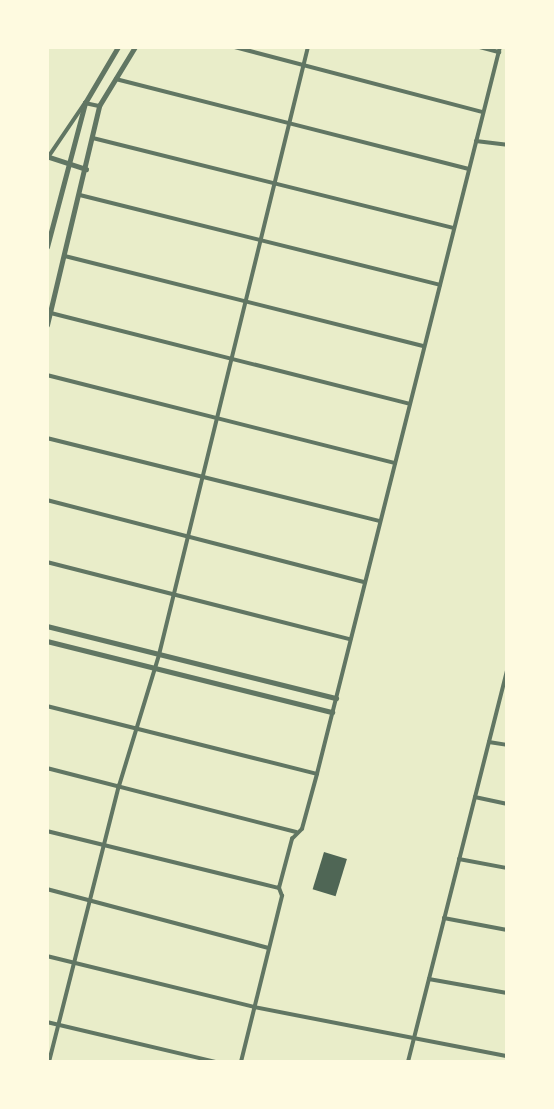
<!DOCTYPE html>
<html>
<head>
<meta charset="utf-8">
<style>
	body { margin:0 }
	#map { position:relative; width:554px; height:1109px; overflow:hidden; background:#e9edc9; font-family:"Golos Text",sans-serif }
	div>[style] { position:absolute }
	.building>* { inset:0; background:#4f6655; transform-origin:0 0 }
	.minor>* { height:3.5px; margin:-1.75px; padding:0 1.75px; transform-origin:1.75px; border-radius:1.75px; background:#617663 }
	.tertiary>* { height:4.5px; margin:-2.25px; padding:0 2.25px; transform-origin:2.25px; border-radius:2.25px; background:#617663 }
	span { translate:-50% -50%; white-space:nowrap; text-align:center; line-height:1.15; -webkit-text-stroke:5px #fefae0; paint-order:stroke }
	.frame { position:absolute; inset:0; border:49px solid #fefae0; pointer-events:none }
</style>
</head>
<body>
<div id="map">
	<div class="building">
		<i style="left:324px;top:852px;width:24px;height:39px;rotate:17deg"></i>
	</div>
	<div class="minor">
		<i style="left:235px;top:47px;width:256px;rotate:14.7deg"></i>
		<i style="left:480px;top:47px;width:20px;rotate:15deg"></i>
		<i style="left:116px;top:79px;width:364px;rotate:14.3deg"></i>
		<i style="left:93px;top:138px;width:372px;rotate:14deg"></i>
		<i style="left:476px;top:141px;width:31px;rotate:7deg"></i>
		<i style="left:47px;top:159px;width:68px;rotate:-55.8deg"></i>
		<i style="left:85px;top:103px;width:14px;rotate:12deg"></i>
		<i style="left:80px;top:195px;width:371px;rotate:14deg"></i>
		<i style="left:65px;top:256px;width:370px;rotate:14.1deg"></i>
		<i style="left:51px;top:313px;width:370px;rotate:14.2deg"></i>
		<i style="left:47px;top:375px;width:359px;rotate:14.2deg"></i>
		<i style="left:47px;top:438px;width:343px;rotate:14deg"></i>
		<i style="left:47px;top:500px;width:328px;rotate:14.5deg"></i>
		<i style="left:47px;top:562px;width:313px;rotate:14.3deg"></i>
		<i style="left:47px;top:706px;width:278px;rotate:14.1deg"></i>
		<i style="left:489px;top:742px;width:18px;rotate:9deg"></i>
		<i style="left:47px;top:768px;width:257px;rotate:14.4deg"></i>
		<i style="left:475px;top:797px;width:33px;rotate:12deg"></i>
		<i style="left:47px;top:831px;width:239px;rotate:13.8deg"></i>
		<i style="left:459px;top:859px;width:49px;rotate:10.6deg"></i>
		<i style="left:47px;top:889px;width:229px;rotate:14.9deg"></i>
		<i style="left:444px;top:918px;width:64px;rotate:10.8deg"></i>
		<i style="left:47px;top:956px;width:213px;rotate:13.8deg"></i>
		<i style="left:254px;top:1007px;width:258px;rotate:11deg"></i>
		<i style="left:429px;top:979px;width:79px;rotate:10.2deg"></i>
		<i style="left:47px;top:1022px;width:174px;rotate:13.3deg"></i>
		<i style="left:49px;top:1062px;width:285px;rotate:-75.8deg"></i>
		<i style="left:119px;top:786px;width:137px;rotate:-73deg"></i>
		<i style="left:159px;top:655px;width:626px;rotate:-76.23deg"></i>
		<i style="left:241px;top:1062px;width:171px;rotate:-76.1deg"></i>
		<i style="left:282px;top:896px;width:9px;rotate:-111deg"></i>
		<i style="left:279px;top:888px;width:51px;rotate:-75.1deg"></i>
		<i style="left:292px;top:839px;width:14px;rotate:-45deg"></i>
		<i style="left:302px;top:829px;width:57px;rotate:-74.7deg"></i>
		<i style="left:317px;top:774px;width:750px;rotate:-75.87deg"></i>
		<i style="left:408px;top:1062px;width:403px;rotate:-75.8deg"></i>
	</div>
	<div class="tertiary">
		<i style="left:49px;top:157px;width:39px;rotate:18deg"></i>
		<i style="left:47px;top:247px;width:149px;rotate:-75.2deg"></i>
		<i style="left:85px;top:103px;width:65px;rotate:-59.5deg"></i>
		<i style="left:47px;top:325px;width:225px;rotate:-76.6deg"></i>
		<i style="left:99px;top:106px;width:69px;rotate:-58.6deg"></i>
		<i style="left:47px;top:626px;width:298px;rotate:14deg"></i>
		<i style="left:47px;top:641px;width:294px;rotate:14deg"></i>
	</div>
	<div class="frame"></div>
</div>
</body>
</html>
